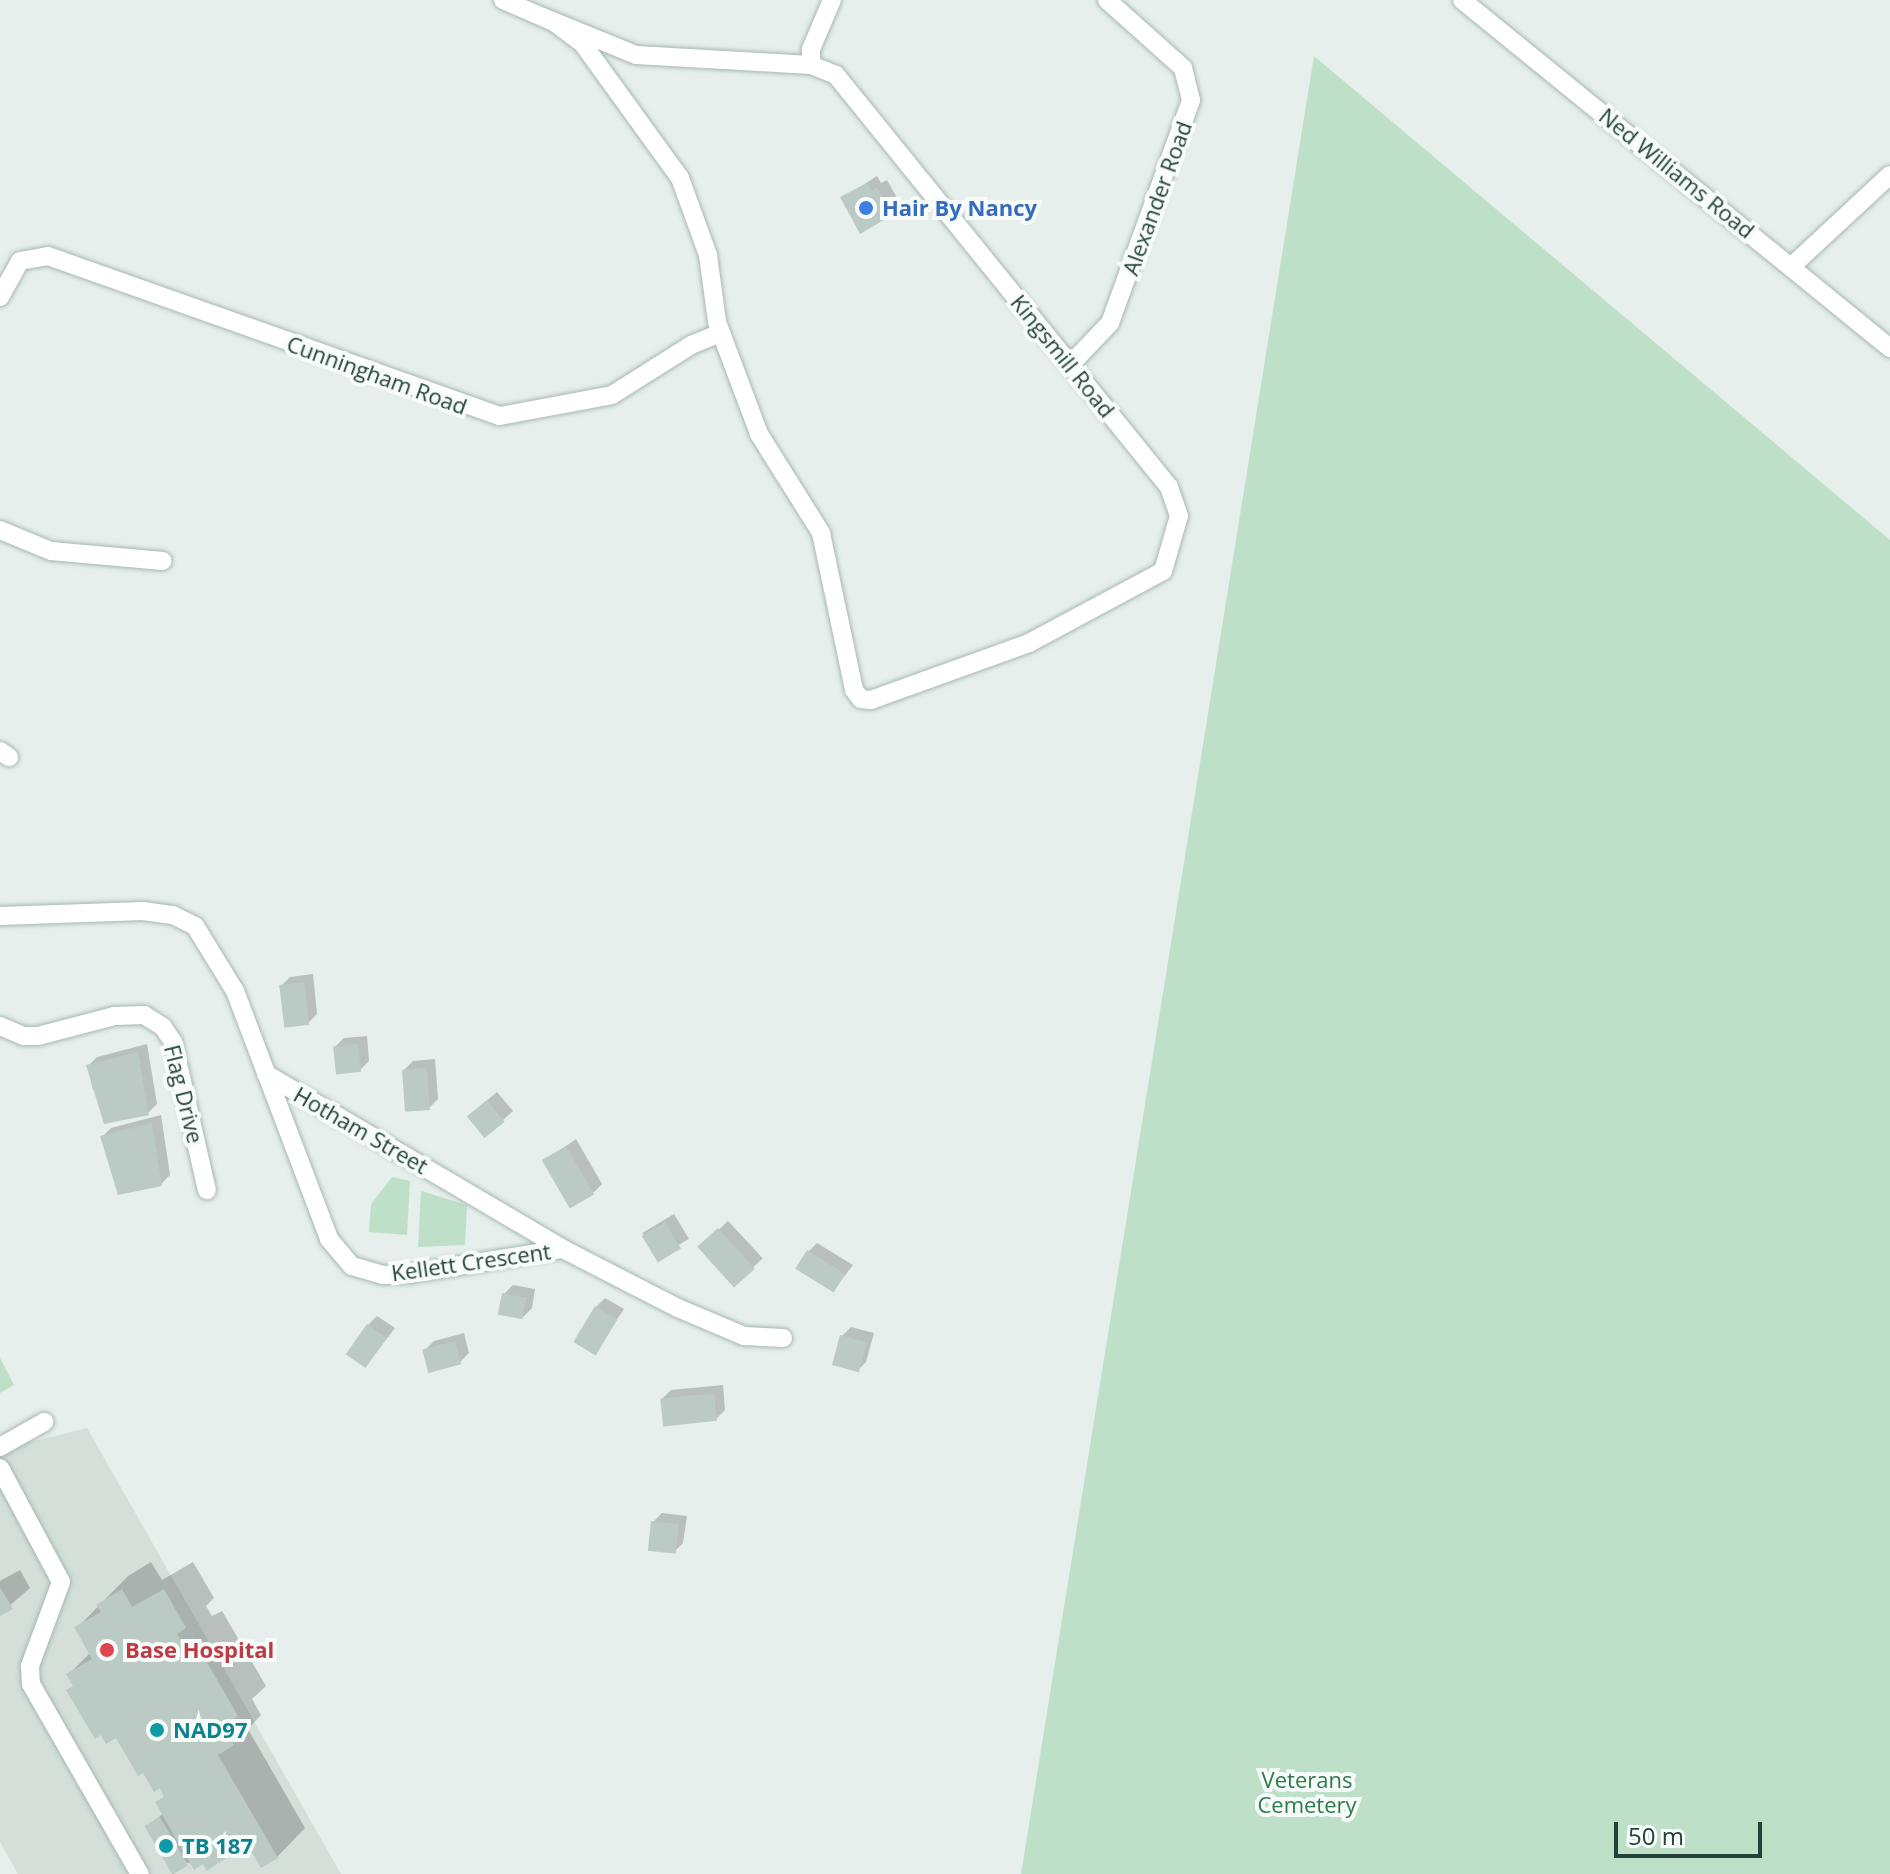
<!DOCTYPE html>
<html>
<head>
<meta charset="utf-8">
<style>
	body { margin:0 }
	#map { position:relative; width:1890px; height:1874px; overflow:hidden; background:#e6efeb; font-family:"Open Sans",sans-serif }
	div>[style] { position:absolute }
	.built>* { inset:0; background:#d4dfda }
	.green>* { inset:0; background:#bfe0c8 }
	.shadow>* { inset:0; background:#0003; transform-origin:0 0 }
	.building>* { inset:0; background:#bbcac4; transform-origin:0 0 }
	.roads { filter:drop-shadow(0 0 2px #a8b8b2) drop-shadow(0 0 2px #a8b8b2) }
	.street>* { height:18px; margin:-9px; padding:0 9px; transform-origin:9px; border-radius:9px; background:#fff }
	.dots>* { width:22px; height:22px; translate:-50% -50%; box-sizing:border-box; border:4px solid #f7fbf9; border-radius:50% }
	span { translate:-50% -50%; white-space:nowrap; text-align:center; line-height:1.15; -webkit-text-stroke:8px #f7fbf9; paint-order:stroke }
	.street-label { font-size:22px; color:#24423a }
	.shop-label { font-size:22px; color:#366cbe; font-weight:700 }
	.left { translate:0 -50%; text-align:left }
	.health-label { font-size:22px; color:#be3a42; font-weight:700 }
	.culture-label { font-size:22px; color:#0d838f; font-weight:700 }
	.park-label { font-size:22px; color:#2d7a4b }
	.scale { position:absolute; left:1614px; top:1822px; width:148px; height:36px; box-sizing:border-box; border:4px solid #24423a; border-top:0; padding-left:10px; font-size:24px; line-height:28px; white-space:nowrap; color:#24423a; -webkit-text-stroke:6px #f7fbf9; paint-order:stroke }
</style>
</head>
<body>
<div id="map">
	<div class="built">
		<i style="clip-path:polygon(87px 1428px,341px 1874px,18px 1874px,0 1842px,0 1457px,22px 1444px)"></i>
	</div>
	<div class="green">
		<i style="clip-path:polygon(1314px 56px,1890px 540px,1890px 1874px,1021px 1874px)"></i>
		<i style="clip-path:polygon(392px 1177px,410px 1181px,407px 1235px,369px 1232px,371px 1204px)"></i>
		<i style="clip-path:polygon(421px 1191px,467px 1205px,465px 1245px,418px 1247px)"></i>
		<i style="clip-path:polygon(0 1358px,14px 1385px,0 1393px)"></i>
	</div>
	<div class="shadow">
		<i style="clip-path:polygon(877px 176px,881px 183px,887px 180px,896px 196px,891px 201px,895px 208px,886px 217px,843px 198px)"></i>
		<i style="clip-path:polygon(313px 974px,317px 1014px,308px 1023px,281px 986px,290px 977px)"></i>
		<i style="clip-path:polygon(367px 1036px,369px 1061px,360px 1070px,335px 1047px,344px 1038px)"></i>
		<i style="clip-path:polygon(147px 1044px,157px 1104px,148px 1113px,93px 1090px,88px 1066px,97px 1057px)"></i>
		<i style="clip-path:polygon(435px 1059px,438px 1099px,429px 1108px,404px 1070px,413px 1061px)"></i>
		<i style="clip-path:polygon(497px 1092px,513px 1111px,486px 1135px,479px 1107px)"></i>
		<i style="clip-path:polygon(161px 1115px,170px 1175px,161px 1184px,102px 1137px,111px 1128px)"></i>
		<i style="clip-path:polygon(576px 1139px,602px 1184px,593px 1193px,545px 1161px)"></i>
		<i style="left:674px;top:1214px;width:29px;height:37px;rotate:59deg"></i>
		<i style="left:728px;top:1221px;width:51px;height:38px;rotate:47deg"></i>
		<i style="clip-path:polygon(817px 1243px,853px 1265px,833px 1291px,808px 1252px)"></i>
		<i style="clip-path:polygon(513px 1285px,535px 1289px,532px 1308px,523px 1317px,504px 1294px)"></i>
		<i style="clip-path:polygon(605px 1298px,624px 1309px,595px 1352px,596px 1307px)"></i>
		<i style="clip-path:polygon(377px 1316px,395px 1328px,366px 1366px,368px 1325px)"></i>
		<i style="clip-path:polygon(851px 1327px,874px 1333px,866px 1362px,857px 1371px,842px 1336px)"></i>
		<i style="clip-path:polygon(464px 1333px,469px 1353px,460px 1362px,425px 1350px,434px 1341px)"></i>
		<i style="clip-path:polygon(723px 1385px,725px 1410px,716px 1419px,662px 1399px,671px 1390px)"></i>
		<i style="clip-path:polygon(662px 1513px,687px 1516px,683px 1543px,674px 1552px,653px 1522px)"></i>
		<i style="clip-path:polygon(151px 1562px,162px 1580px,193px 1562px,214px 1598px,206px 1606px,212px 1616px,222px 1611px,266px 1686px,252px 1699px,261px 1715px,248px 1729px,305px 1828px,277px 1857px,248px 1841px,204px 1862px,187px 1863px,147px 1826px,164px 1813px,158px 1802px,166px 1795px,68px 1675px,91px 1652px,77px 1628px,128px 1576px)"></i>
		<i style="clip-path:polygon(20px 1570px,30px 1588px,0 1614px,0 1581px)"></i>
	</div>
	<div class="building">
		<i style="clip-path:polygon(867px 183px,872px 191px,877px 187px,888px 207px,883px 210px,887px 218px,860px 234px,840px 197px)"></i>
		<i style="left:304px;top:982px;width:43px;height:25px;rotate:83deg"></i>
		<i style="left:358px;top:1044px;width:28px;height:25px;rotate:84deg"></i>
		<i style="clip-path:polygon(138px 1052px,149px 1115px,104px 1124px,86px 1065px)"></i>
		<i style="left:427px;top:1068px;width:42px;height:25px;rotate:86deg"></i>
		<i style="left:487px;top:1100px;width:28px;height:26px;rotate:51deg"></i>
		<i style="clip-path:polygon(152px 1123px,162px 1186px,118px 1195px,100px 1136px)"></i>
		<i style="left:566px;top:1146px;width:56px;height:28px;rotate:60deg"></i>
		<i style="left:665px;top:1222px;width:31px;height:27px;rotate:59deg"></i>
		<i style="left:718px;top:1228px;width:55px;height:28px;rotate:48deg"></i>
		<i style="left:807px;top:1250px;width:45px;height:22px;rotate:32deg"></i>
		<i style="left:502px;top:1293px;width:25px;height:22px;rotate:11deg"></i>
		<i style="left:595px;top:1306px;width:26px;height:42px;rotate:31deg"></i>
		<i style="left:367px;top:1324px;width:24px;height:37px;rotate:35deg"></i>
		<i style="left:840px;top:1335px;width:28px;height:31px;rotate:15deg"></i>
		<i style="left:455px;top:1341px;width:24px;height:34px;rotate:75deg"></i>
		<i style="left:714px;top:1393px;width:28px;height:54px;rotate:84deg"></i>
		<i style="left:651px;top:1521px;width:28px;height:30px;rotate:6deg"></i>
		<i style="clip-path:polygon(0 1587px,13px 1609px,0 1616px)"></i>
		<i style="clip-path:polygon(122px 1589px,132px 1607px,164px 1589px,186px 1628px,177px 1634px,183px 1644px,193px 1638px,238px 1716px,223px 1725px,234px 1745px,218px 1755px,278px 1858px,261px 1868px,247px 1844px,207px 1871px,203px 1864px,194px 1870px,155px 1802px,164px 1797px,160px 1788px,154px 1792px,143px 1773px,138px 1776px,116px 1738px,106px 1744px,101px 1735px,95px 1739px,66px 1690px,73px 1686px,66px 1674px,92px 1659px,74px 1627px,101px 1612px,96px 1605px)"></i>
		<i style="left:160px;top:1817px;width:56px;height:18px;rotate:60deg"></i>
	</div>
	<div class="roads">
		<div class="street">
			<i style="left:503px;top:0;width:56px;rotate:23.3deg"></i>
			<i style="left:554px;top:22px;width:36px;rotate:37deg"></i>
			<i style="left:583px;top:44px;width:165px;rotate:54.1deg"></i>
			<i style="left:680px;top:178px;width:82px;rotate:70deg"></i>
			<i style="left:708px;top:255px;width:68px;rotate:82.3deg"></i>
			<i style="left:717px;top:322px;width:120px;rotate:69.4deg"></i>
			<i style="left:759px;top:434px;width:117px;rotate:57.9deg"></i>
			<i style="left:821px;top:533px;width:160px;rotate:78.1deg"></i>
			<i style="left:854px;top:690px;width:11px;rotate:52deg"></i>
			<i style="left:861px;top:699px;width:10px;rotate:6deg"></i>
			<i style="left:871px;top:700px;width:168px;rotate:-19.8deg"></i>
			<i style="left:1029px;top:643px;width:152px;rotate:-28.2deg"></i>
			<i style="left:1163px;top:571px;width:57px;rotate:-73.8deg"></i>
			<i style="left:1179px;top:516px;width:31px;rotate:-109deg"></i>
			<i style="left:1169px;top:487px;width:530px;rotate:-128.95deg"></i>
			<i style="left:836px;top:75px;width:27px;rotate:-158deg"></i>
			<i style="left:811px;top:65px;width:175px;rotate:-176.7deg"></i>
			<i style="left:636px;top:55px;width:100px;rotate:-157.8deg"></i>
			<i style="left:1462px;top:0;width:552px;rotate:39.11deg"></i>
			<i style="left:811px;top:65px;width:16px;rotate:-90deg"></i>
			<i style="left:811px;top:49px;width:53px;rotate:-66.8deg"></i>
			<i style="left:1793px;top:265px;width:132px;rotate:-42.9deg"></i>
			<i style="left:0;top:297px;width:41px;rotate:-60.9deg"></i>
			<i style="left:20px;top:261px;width:28px;rotate:-10deg"></i>
			<i style="left:48px;top:256px;width:479px;rotate:19.5deg"></i>
			<i style="left:500px;top:416px;width:114px;rotate:-10.6deg"></i>
			<i style="left:612px;top:395px;width:93px;rotate:-32.3deg"></i>
			<i style="left:691px;top:345px;width:31px;rotate:-22deg"></i>
			<i style="left:1070px;top:365px;width:58px;rotate:-46.4deg"></i>
			<i style="left:1110px;top:323px;width:237px;rotate:-70deg"></i>
			<i style="left:1191px;top:100px;width:33px;rotate:-104deg"></i>
			<i style="left:1183px;top:68px;width:102px;rotate:-138.2deg"></i>
			<i style="left:0;top:530px;width:55px;rotate:22.4deg"></i>
			<i style="left:51px;top:551px;width:112px;rotate:5.1deg"></i>
			<i style="left:0;top:751px;width:11px;rotate:34deg"></i>
			<i style="left:0;top:916px;width:143px;rotate:-2deg"></i>
			<i style="left:143px;top:911px;width:30px;rotate:8deg"></i>
			<i style="left:173px;top:915px;width:25px;rotate:27deg"></i>
			<i style="left:195px;top:926px;width:76px;rotate:58.4deg"></i>
			<i style="left:235px;top:991px;width:265px;rotate:69.2deg"></i>
			<i style="left:329px;top:1239px;width:35px;rotate:50deg"></i>
			<i style="left:352px;top:1266px;width:32px;rotate:16deg"></i>
			<i style="left:383px;top:1275px;width:25px;rotate:-2deg"></i>
			<i style="left:408px;top:1274px;width:157px;rotate:-9.2deg"></i>
			<i style="left:0;top:1026px;width:25px;rotate:23deg"></i>
			<i style="left:23px;top:1036px;width:15px"></i>
			<i style="left:38px;top:1036px;width:79px;rotate:-14.7deg"></i>
			<i style="left:114px;top:1016px;width:30px;rotate:-2deg"></i>
			<i style="left:144px;top:1015px;width:22px;rotate:32deg"></i>
			<i style="left:163px;top:1027px;width:18px;rotate:56deg"></i>
			<i style="left:173px;top:1042px;width:152px;rotate:77.1deg"></i>
			<i style="left:266px;top:1074px;width:345px;rotate:30.5deg"></i>
			<i style="left:563px;top:1249px;width:129px;rotate:27.2deg"></i>
			<i style="left:678px;top:1308px;width:72px;rotate:23deg"></i>
			<i style="left:744px;top:1336px;width:39px;rotate:3deg"></i>
			<i style="left:0;top:1447px;width:51px;rotate:-29.6deg"></i>
			<i style="left:0;top:1468px;width:129px;rotate:61.8deg"></i>
			<i style="left:61px;top:1582px;width:90px;rotate:110.3deg"></i>
			<i style="left:30px;top:1666px;width:18px;rotate:87deg"></i>
			<i style="left:31px;top:1684px;width:219px;rotate:60.2deg"></i>
		</div>
	</div>
	<div class="dots">
		<i style="left:866px;top:208px;background:#3f7fe0"></i>
		<i style="left:107px;top:1650px;background:#e0444e"></i>
		<i style="left:157px;top:1730px;background:#0f9aa8"></i>
		<i style="left:166px;top:1846px;background:#0f9aa8"></i>
	</div>
	<div class="street-label">
		<span style="left:1677px;top:173px;rotate:39deg">Ned Williams Road</span>
		<span style="left:1157px;top:198px;rotate:-70deg">Alexander Road</span>
		<span style="left:1063px;top:356px;rotate:51deg">Kingsmill Road</span>
		<span style="left:377px;top:375px;rotate:20deg">Cunningham Road</span>
		<span style="left:184px;top:1094px;rotate:76deg">Flag Drive</span>
		<span style="left:361px;top:1130px;rotate:30deg">Hotham Street</span>
		<span style="left:471px;top:1262px;rotate:-8deg">Kellett Crescent</span>
	</div>
	<div class="shop-label">
		<span class="left" style="left:882px;top:208px">Hair By Nancy</span>
	</div>
	<div class="health-label">
		<span class="left" style="left:125px;top:1650px">Base Hospital</span>
	</div>
	<div class="culture-label">
		<span class="left" style="left:173px;top:1730px">NAD97</span>
		<span class="left" style="left:182px;top:1846px">TB 187</span>
	</div>
	<div class="park-label">
		<span style="left:1307px;top:1792px">Veterans<br>Cemetery</span>
	</div>
	<div class="scale">50 m</div>
</div>
</body>
</html>
